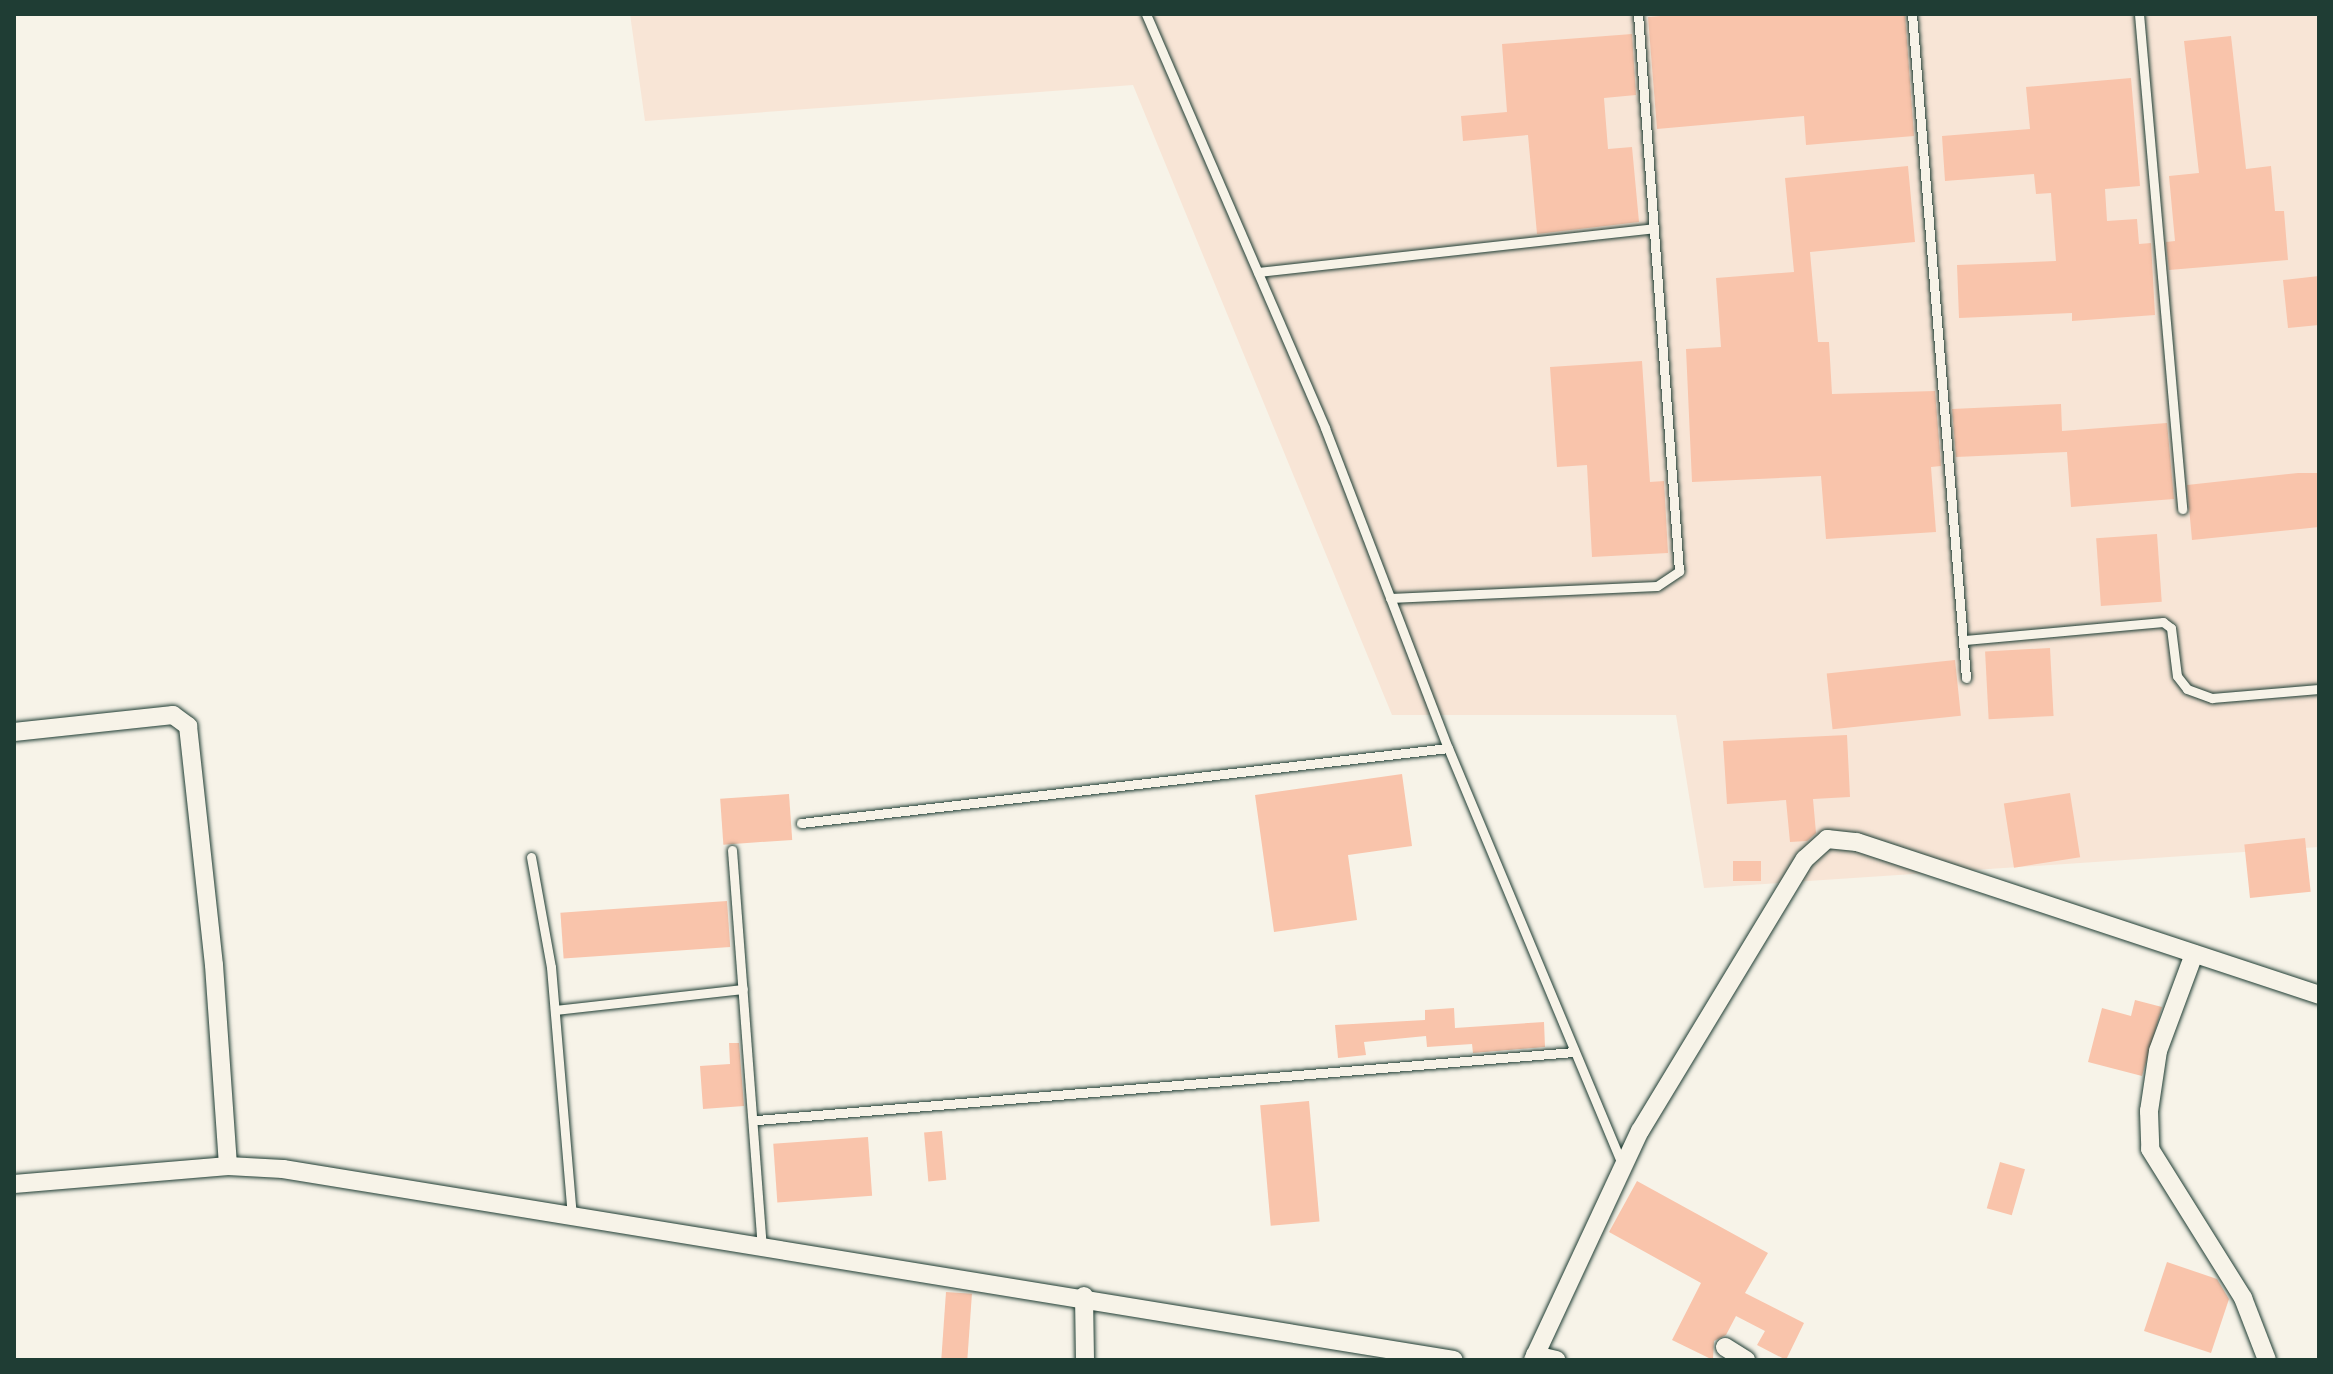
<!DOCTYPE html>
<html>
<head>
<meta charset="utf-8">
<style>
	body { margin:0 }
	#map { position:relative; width:2333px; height:1374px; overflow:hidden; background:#f7f3e8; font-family:Mali,sans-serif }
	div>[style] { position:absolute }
	.built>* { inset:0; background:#f8e5d6 }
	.building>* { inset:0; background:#f9c4ab; transform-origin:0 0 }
	.roads { filter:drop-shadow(0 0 2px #1f3d34) drop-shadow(0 0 2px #1f3d34) }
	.lane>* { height:9px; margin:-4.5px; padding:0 4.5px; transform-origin:4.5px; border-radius:4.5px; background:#f7f3e8 }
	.street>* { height:18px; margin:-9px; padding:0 9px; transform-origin:9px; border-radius:9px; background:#f7f3e8 }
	span { translate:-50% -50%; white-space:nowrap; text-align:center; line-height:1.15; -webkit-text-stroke:7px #f7f3e8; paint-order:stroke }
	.frame { position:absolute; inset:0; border:16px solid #1f3d34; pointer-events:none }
</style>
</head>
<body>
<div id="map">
	<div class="built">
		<i style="clip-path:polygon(630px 14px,2319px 14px,2319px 847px,1704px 888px,1676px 715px,1392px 715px,1133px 85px,645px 121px)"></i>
	</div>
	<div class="building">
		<i style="clip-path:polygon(1686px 14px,1905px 14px,1914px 136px,1806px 145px,1804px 116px,1657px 129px,1648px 17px)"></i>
		<i style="clip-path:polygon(1632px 34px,1636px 95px,1604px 98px,1608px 149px,1632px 147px,1639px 222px,1537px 234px,1528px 135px,1463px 141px,1461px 116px,1507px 112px,1502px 44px)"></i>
		<i style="clip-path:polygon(2231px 36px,2246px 169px,2271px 166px,2275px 211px,2284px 211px,2288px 260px,2169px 270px,2166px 242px,2175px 241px,2169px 176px,2199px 173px,2184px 41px)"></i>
		<i style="clip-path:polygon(2131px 78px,2140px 186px,2105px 189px,2107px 221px,2137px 219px,2139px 244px,2151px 243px,2155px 315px,2072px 321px,2072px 313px,1959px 318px,1957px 265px,2056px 261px,2051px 193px,2036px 194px,2034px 174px,1945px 181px,1942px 136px,2030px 129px,2026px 87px)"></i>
		<i style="clip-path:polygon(1908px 166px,1915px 242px,1810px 252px,1818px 342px,1829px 342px,1832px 394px,1935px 391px,1941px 466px,1931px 467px,1936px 532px,1826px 539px,1821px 476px,1692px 482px,1686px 349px,1721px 347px,1716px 278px,1794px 272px,1785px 178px)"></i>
		<i style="clip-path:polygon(2319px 276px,2319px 325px,2288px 328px,2283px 280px)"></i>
		<i style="clip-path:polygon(1642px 361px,1650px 482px,1664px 481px,1668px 553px,1592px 557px,1587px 465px,1557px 467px,1550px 367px)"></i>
		<i style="clip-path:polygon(2061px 404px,2062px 431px,2167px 423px,2174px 499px,2071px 507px,2067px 452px,1956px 457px,1952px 409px)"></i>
		<i style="clip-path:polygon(2298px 473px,2319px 473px,2319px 527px,2192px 540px,2187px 485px)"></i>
		<i style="left:2157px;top:534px;width:68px;height:61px;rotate:86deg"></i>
		<i style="left:2050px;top:648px;width:68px;height:65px;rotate:87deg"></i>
		<i style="left:1955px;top:660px;width:56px;height:129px;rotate:84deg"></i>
		<i style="clip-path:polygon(1847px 735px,1850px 797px,1813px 799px,1816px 833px,1807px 841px,1790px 842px,1786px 800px,1727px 804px,1723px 741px)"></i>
		<i style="clip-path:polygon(1402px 774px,1412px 846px,1348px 855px,1357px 920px,1274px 932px,1255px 795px)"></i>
		<i style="left:2070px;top:793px;width:65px;height:67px;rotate:81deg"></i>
		<i style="left:789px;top:794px;width:46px;height:69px;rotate:86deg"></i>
		<i style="left:2305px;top:838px;width:54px;height:61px;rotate:84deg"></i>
		<i style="left:1733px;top:861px;width:28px;height:20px"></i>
		<i style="left:727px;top:901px;width:46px;height:167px;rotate:86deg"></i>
		<i style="clip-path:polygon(2135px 1000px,2162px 1007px,2142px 1076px,2088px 1062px,2102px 1008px,2131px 1016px)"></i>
		<i style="clip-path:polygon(1454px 1008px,1455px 1028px,1544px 1022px,1545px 1047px,1473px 1053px,1472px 1044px,1427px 1047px,1426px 1036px,1364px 1042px,1366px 1055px,1338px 1058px,1335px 1025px,1425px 1020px,1425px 1010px)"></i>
		<i style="clip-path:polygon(729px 1043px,739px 1043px,744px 1106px,703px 1109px,700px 1066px,730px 1064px)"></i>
		<i style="left:1309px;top:1101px;width:121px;height:49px;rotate:85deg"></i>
		<i style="left:942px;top:1131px;width:49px;height:18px;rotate:85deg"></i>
		<i style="left:868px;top:1137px;width:59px;height:95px;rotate:86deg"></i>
		<i style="left:2000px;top:1162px;width:26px;height:48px;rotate:16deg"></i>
		<i style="clip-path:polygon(1637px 1181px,1768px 1253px,1745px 1293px,1804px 1323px,1786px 1360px,1757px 1345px,1765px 1331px,1736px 1316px,1726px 1335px,1714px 1341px,1713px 1360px,1672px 1340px,1701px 1283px,1609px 1232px)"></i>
		<i style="clip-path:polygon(2167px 1262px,2217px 1279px,2229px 1299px,2211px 1353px,2144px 1331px)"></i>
		<i style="left:946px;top:1292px;width:26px;height:68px;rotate:4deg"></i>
	</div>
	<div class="roads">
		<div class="lane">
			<i style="left:1146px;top:14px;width:451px;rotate:66.6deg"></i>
			<i style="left:1325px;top:428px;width:343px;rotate:69deg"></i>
			<i style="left:1448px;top:748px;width:451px;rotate:67.3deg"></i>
			<i style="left:1912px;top:14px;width:666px;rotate:85.35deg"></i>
			<i style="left:2139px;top:14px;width:497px;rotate:85deg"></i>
			<i style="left:1258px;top:272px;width:398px;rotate:-6.3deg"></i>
			<i style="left:1390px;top:598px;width:267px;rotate:-2.6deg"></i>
			<i style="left:1657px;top:586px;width:27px;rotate:-34deg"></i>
			<i style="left:1679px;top:571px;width:559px;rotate:-94.21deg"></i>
			<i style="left:1965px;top:640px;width:199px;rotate:-5.2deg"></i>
			<i style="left:2163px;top:622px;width:10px;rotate:37deg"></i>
			<i style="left:2171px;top:628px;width:48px;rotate:82.9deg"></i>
			<i style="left:2177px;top:676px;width:16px;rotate:52deg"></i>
			<i style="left:2187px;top:689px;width:27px;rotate:20deg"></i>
			<i style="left:2212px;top:698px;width:107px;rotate:-4.8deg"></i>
			<i style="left:801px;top:823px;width:651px;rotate:-6.61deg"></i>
			<i style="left:732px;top:850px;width:400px;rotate:85.7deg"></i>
			<i style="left:531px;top:857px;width:112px;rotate:79.7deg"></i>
			<i style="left:551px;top:967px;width:252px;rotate:85.2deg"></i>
			<i style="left:555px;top:1010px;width:189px;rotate:-6.4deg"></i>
			<i style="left:757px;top:1120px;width:820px;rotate:-4.76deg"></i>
		</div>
		<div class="street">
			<i style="left:14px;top:732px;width:160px;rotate:-6.1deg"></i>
			<i style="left:173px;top:715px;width:19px;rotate:36deg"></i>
			<i style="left:188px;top:726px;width:240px;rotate:83.8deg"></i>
			<i style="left:214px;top:965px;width:201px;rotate:86deg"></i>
			<i style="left:2194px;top:954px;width:103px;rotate:110.4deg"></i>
			<i style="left:2158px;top:1051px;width:61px;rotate:98.5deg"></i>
			<i style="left:2149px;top:1111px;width:38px;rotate:88deg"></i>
			<i style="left:2150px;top:1149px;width:176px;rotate:58deg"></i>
			<i style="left:2243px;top:1298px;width:66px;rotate:68.8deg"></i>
			<i style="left:14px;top:1184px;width:215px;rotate:-4.8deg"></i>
			<i style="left:228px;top:1166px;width:55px;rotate:3.1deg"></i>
			<i style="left:283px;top:1169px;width:1186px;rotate:9.26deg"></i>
			<i style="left:1084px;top:1296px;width:64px;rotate:89.1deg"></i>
			<i style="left:1725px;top:1347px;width:25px;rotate:32deg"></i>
			<i style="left:1535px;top:1355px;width:22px;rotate:13deg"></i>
			<i style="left:1533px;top:1360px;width:253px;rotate:-65deg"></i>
			<i style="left:1640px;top:1131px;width:318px;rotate:-58.8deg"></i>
			<i style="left:1805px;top:859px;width:30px;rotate:-42deg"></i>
			<i style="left:1827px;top:839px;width:30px;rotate:6deg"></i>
			<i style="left:1857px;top:842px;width:487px;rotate:18.3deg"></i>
		</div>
	</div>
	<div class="frame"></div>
</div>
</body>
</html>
